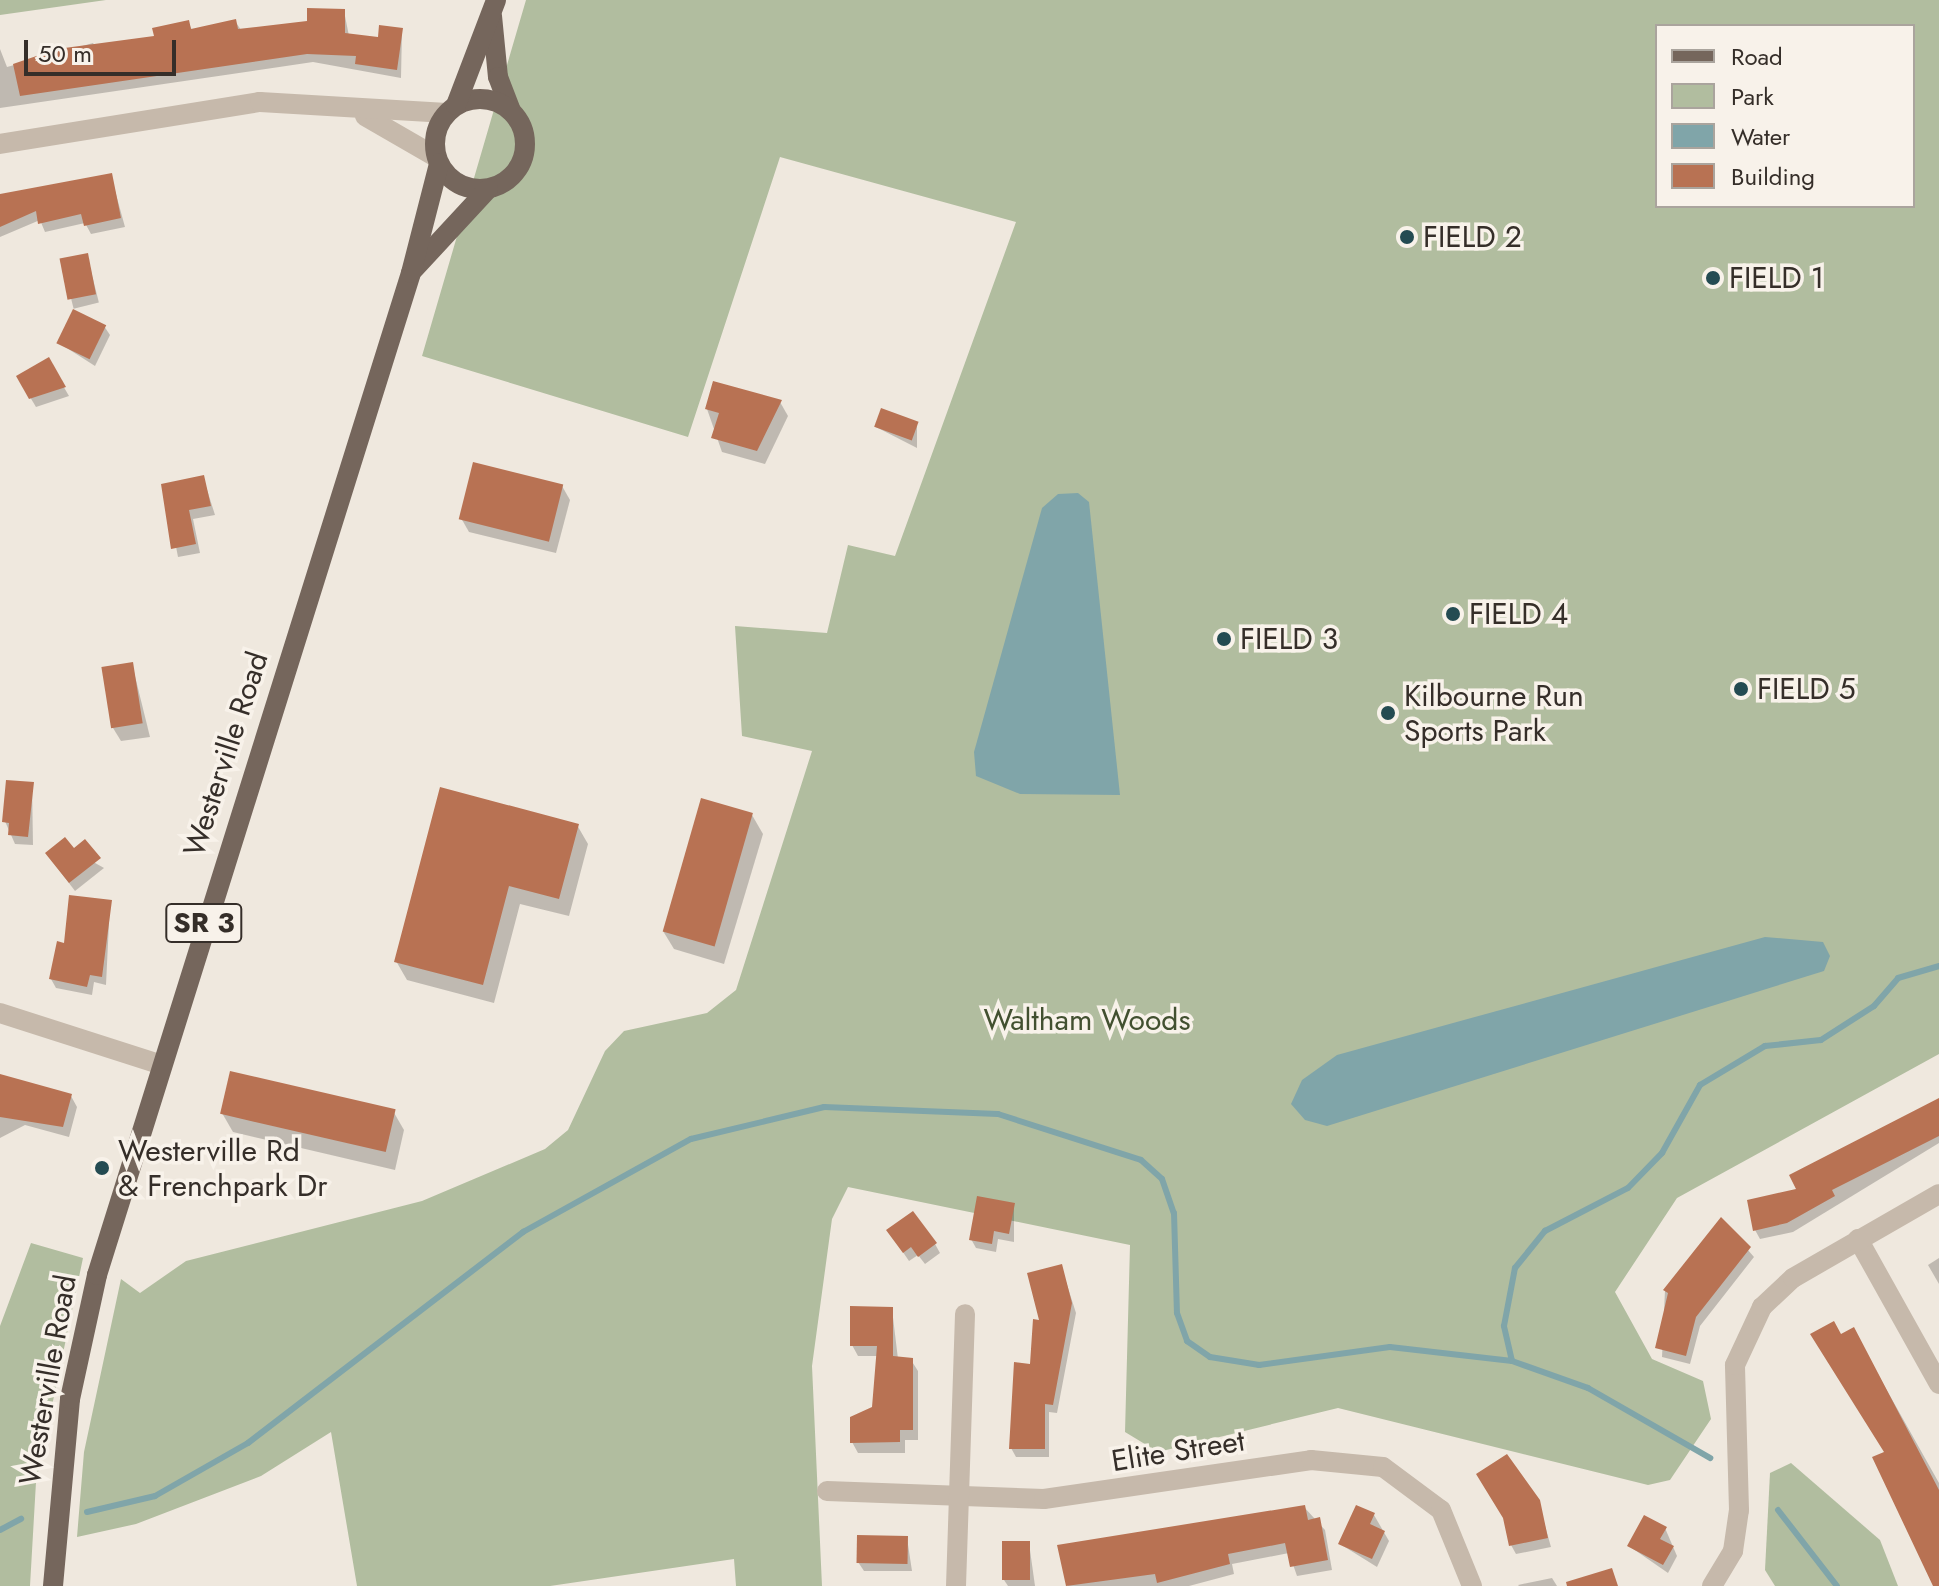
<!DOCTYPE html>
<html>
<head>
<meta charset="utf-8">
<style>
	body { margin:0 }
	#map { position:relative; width:1939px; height:1586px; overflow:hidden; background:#efe8de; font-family:Jost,sans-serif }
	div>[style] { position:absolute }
	.green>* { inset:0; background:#b1bd9f }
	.water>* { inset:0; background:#80a5a9 }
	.shadow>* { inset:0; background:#0003; transform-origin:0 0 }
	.stream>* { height:6px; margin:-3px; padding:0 3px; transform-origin:3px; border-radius:3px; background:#80a5a9 }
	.building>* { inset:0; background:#b87253; transform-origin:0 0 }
	.minor>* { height:20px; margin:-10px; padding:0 10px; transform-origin:10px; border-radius:10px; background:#c6b9ab }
	.major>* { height:20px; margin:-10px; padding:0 10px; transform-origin:10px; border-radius:10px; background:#75665c }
	.major>.ring { margin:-10px; padding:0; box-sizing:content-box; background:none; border:20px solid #75665c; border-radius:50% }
	.dots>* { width:22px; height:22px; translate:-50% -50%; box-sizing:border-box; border:4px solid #f8f2ea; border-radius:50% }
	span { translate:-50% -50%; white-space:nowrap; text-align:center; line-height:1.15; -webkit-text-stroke:7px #f8f2ea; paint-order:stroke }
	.shield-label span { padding:2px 6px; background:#f8f2ea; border:2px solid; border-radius:6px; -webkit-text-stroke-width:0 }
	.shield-label { font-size:28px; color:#352e29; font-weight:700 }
	.poi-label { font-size:30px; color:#352e29 }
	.left { translate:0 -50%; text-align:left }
	.street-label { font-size:30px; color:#352e29 }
	.park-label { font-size:30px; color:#425030 }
	.legend { position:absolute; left:1655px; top:24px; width:260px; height:184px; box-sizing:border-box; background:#f8f2ea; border:2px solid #aaa49d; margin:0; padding:10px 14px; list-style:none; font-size:24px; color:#352e29 }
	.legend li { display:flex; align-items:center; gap:16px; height:40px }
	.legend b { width:40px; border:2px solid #aaa49d }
	.scale { position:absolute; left:24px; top:40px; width:152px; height:36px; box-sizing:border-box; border:4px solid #352e29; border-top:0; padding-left:10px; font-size:24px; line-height:28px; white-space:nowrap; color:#352e29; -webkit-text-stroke:6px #f8f2ea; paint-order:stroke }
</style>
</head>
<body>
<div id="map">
	<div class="green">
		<i style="clip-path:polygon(0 0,106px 0,0 15px)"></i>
		<i style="clip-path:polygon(evenodd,526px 0,1939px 0,1939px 1054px,1677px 1198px,1615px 1292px,1652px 1359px,1703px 1381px,1711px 1419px,1670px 1480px,1648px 1485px,1338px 1408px,1158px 1452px,1125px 1432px,1130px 1245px,848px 1187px,832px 1219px,812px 1366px,822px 1586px,736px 1586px,734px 1559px,550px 1586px,357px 1586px,331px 1432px,261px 1476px,136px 1524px,77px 1537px,84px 1452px,121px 1279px,140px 1293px,186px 1261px,422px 1201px,545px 1149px,568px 1130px,605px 1051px,624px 1031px,707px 1013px,736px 990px,812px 751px,742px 736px,735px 626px,827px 633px,848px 545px,895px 556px,1016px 222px,780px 157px,688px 437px,422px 356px,526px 0,1657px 26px,1913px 26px,1913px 206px,1657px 206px,1657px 26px)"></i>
		<i style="clip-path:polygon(31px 1243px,83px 1258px,36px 1482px,30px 1586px,0 1586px,0 1326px)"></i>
		<i style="clip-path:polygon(1791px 1463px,1880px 1540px,1898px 1586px,1775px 1586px,1765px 1570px,1770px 1473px)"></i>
	</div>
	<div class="water">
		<i style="clip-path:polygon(1078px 493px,1089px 502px,1120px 795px,1020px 794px,976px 776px,974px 752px,1042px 508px,1058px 494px)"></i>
		<i style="clip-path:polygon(1765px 937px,1823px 942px,1830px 956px,1824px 971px,1327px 1126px,1305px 1120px,1291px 1104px,1302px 1080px,1337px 1055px)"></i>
	</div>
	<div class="shadow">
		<i style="clip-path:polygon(344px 11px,349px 36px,379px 40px,402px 30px,401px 78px,313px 62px,0 108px,0 49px,7px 67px,93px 43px,98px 51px,156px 38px,188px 22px,192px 30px,235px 21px,241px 30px,309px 23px)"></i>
		<i style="clip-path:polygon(111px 176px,125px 227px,91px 234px,85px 223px,45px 232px,40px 220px,0 237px,0 195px)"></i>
		<i style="left:87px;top:255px;width:49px;height:26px;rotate:76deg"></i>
		<i style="clip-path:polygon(104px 326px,110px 335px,95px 366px,59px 343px)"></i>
		<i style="clip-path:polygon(48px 360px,69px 396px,36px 407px,18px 377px)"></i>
		<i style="clip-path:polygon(780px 402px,788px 416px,765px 464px,722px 452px,707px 409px)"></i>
		<i style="clip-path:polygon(917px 423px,917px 448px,876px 427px)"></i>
		<i style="clip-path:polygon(203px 477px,215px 515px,193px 519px,200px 553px,178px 557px,164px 485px)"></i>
		<i style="clip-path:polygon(562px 486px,570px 500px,556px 553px,469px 532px,461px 518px)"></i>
		<i style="clip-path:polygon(132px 664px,150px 737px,121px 741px,113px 728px)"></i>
		<i style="clip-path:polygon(32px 784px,33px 845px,15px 844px,4px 819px)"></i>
		<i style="clip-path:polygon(752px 815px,763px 834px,724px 964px,674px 949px,663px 931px)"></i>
		<i style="clip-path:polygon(577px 825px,588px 844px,569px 916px,520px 904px,494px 1003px,407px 980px,396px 961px)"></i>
		<i style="clip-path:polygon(74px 851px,104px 868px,75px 891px,47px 854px)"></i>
		<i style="clip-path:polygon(110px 902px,106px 985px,94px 982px,92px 995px,56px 988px,51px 979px,66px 945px)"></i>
		<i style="clip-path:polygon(0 1077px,71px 1096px,77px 1107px,69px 1137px,25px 1125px,0 1138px)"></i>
		<i style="clip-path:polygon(1939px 1102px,1939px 1143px,1793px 1232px,1760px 1239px,1755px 1230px,1799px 1190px)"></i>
		<i style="clip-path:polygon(393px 1111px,404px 1130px,395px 1170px,233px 1132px,222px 1113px)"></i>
		<i style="clip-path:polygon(1014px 1205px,1014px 1242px,998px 1239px,996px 1252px,976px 1248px,971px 1239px)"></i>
		<i style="clip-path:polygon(1721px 1219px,1754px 1257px,1700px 1326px,1690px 1364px,1662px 1357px,1665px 1290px)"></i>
		<i style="clip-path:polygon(894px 1239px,935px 1244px,940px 1253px,925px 1264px,918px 1255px,909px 1261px)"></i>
		<i style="clip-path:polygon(1939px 1258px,1939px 1284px,1928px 1265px)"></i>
		<i style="clip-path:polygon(1061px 1266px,1076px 1313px,1057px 1413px,1049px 1412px,1049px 1457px,1016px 1457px,1011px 1448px)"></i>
		<i style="clip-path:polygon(892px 1309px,898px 1359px,911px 1360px,918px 1371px,918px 1440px,905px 1440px,905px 1453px,858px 1453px,852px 1442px,874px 1408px,878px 1356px,858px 1356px,852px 1345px)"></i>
		<i style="clip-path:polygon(1853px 1330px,1939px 1483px,1939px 1586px,1875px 1458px,1886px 1453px,1841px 1337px)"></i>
		<i style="clip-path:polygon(1538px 1501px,1551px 1547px,1516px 1554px,1511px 1545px)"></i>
		<i style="clip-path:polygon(1304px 1507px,1325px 1530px,1332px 1570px,1297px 1576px,1289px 1553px,1232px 1564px,1234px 1574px,1189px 1586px,1068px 1586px,1059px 1546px)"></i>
		<i style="clip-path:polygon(1374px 1515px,1389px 1541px,1377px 1567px,1340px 1544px)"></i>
		<i style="clip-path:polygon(1665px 1528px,1677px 1556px,1668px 1573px,1629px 1546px)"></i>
		<i style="clip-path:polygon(907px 1538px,912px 1571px,864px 1571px,858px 1562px)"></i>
		<i style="clip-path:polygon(1029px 1543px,1035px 1586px,1008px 1586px,1004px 1580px)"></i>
		<i style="clip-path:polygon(1552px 1578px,1557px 1586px,1519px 1586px,1518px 1585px)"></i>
	</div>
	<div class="stream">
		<i style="left:1512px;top:1361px;width:36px;rotate:-103deg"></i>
		<i style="left:1504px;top:1326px;width:59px;rotate:-79.3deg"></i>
		<i style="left:1515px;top:1268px;width:48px;rotate:-51deg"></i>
		<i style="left:1545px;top:1231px;width:93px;rotate:-27.4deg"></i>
		<i style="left:1628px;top:1188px;width:49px;rotate:-45.8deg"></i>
		<i style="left:1662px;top:1153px;width:78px;rotate:-60.8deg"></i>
		<i style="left:1700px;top:1085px;width:76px;rotate:-31deg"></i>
		<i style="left:1765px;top:1046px;width:56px;rotate:-6.1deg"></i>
		<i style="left:1821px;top:1040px;width:63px;rotate:-32.7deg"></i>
		<i style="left:1874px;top:1006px;width:37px;rotate:-49deg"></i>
		<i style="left:1898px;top:978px;width:43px;rotate:-16.3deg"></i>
		<i style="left:1778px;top:1510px;width:96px;rotate:52.2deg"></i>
		<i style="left:87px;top:1512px;width:70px;rotate:-13.2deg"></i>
		<i style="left:155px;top:1496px;width:107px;rotate:-29.7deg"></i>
		<i style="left:248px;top:1443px;width:347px;rotate:-37.5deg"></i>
		<i style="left:523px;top:1232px;width:192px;rotate:-29deg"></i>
		<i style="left:691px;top:1139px;width:137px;rotate:-13.5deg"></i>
		<i style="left:824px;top:1107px;width:174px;rotate:2.3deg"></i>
		<i style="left:998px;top:1114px;width:150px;rotate:17.8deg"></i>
		<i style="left:1141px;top:1160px;width:28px;rotate:42deg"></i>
		<i style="left:1162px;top:1179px;width:36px;rotate:71deg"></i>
		<i style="left:1174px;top:1213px;width:100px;rotate:88.3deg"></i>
		<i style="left:1177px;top:1313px;width:30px;rotate:70deg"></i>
		<i style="left:1187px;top:1341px;width:28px;rotate:35deg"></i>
		<i style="left:1210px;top:1357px;width:50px;rotate:9.3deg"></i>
		<i style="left:1259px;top:1365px;width:132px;rotate:-7.8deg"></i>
		<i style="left:1390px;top:1347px;width:123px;rotate:6.5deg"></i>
		<i style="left:1512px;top:1361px;width:81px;rotate:19.6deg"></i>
		<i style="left:1588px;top:1388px;width:141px;rotate:29.8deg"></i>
		<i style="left:0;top:1530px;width:24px;rotate:-28deg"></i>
	</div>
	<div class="building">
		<i style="clip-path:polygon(307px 8px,345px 9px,345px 33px,378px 37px,379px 25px,403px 28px,397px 70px,355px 64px,356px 56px,307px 54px,20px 96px,13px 64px,57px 49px,154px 36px,152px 28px,189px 20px,191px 29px,236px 19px,238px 29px,307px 21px)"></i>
		<i style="clip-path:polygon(112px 173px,121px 218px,84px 226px,81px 214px,38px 224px,36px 211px,0 227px,0 194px)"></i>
		<i style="left:88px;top:253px;width:42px;height:29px;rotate:79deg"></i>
		<i style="left:73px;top:309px;width:37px;height:38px;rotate:26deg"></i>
		<i style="clip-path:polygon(49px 357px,66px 387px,29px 399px,16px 376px)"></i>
		<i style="clip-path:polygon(713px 381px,782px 400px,757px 451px,711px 438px,719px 413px,705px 409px)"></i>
		<i style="left:881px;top:408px;width:40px;height:20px;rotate:20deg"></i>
		<i style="left:473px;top:462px;width:93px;height:59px;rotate:14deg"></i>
		<i style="clip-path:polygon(204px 475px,211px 506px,189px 510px,196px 544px,171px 549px,161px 484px)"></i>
		<i style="left:133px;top:662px;width:62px;height:32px;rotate:81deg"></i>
		<i style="clip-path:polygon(6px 780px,34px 782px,28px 837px,8px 835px,9px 823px,2px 822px)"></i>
		<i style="clip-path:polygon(440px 787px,579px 824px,559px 899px,509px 886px,483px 985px,394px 962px)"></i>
		<i style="left:701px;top:798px;width:54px;height:139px;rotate:16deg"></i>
		<i style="clip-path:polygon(65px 837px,74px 848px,85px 839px,101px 858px,69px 883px,45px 853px)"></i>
		<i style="clip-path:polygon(69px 895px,112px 900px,102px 977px,90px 975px,87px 987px,49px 979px,57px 941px,64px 943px)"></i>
		<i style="left:230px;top:1071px;width:170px;height:44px;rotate:13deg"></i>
		<i style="clip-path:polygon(0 1074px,72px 1094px,63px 1127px,0 1117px)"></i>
		<i style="clip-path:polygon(1939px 1098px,1939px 1136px,1832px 1190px,1835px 1196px,1787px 1223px,1753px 1231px,1747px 1200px,1796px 1189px,1789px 1175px)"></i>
		<i style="clip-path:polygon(977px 1196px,1015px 1203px,1009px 1234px,994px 1231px,992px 1244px,969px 1240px)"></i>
		<i style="clip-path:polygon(913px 1211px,937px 1243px,918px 1257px,911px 1247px,903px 1253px,886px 1230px)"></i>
		<i style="clip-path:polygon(1721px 1217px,1751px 1247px,1696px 1317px,1686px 1356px,1655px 1348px,1668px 1293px,1663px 1290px)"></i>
		<i style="clip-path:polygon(1062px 1264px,1072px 1303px,1053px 1405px,1045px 1404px,1045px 1449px,1009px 1449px,1014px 1362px,1030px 1364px,1033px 1319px,1039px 1320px,1027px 1273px)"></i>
		<i style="clip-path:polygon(850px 1306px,893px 1307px,893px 1356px,913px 1358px,913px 1430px,900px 1430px,900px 1442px,850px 1443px,850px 1417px,872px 1407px,877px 1346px,850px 1346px)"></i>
		<i style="clip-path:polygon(1834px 1321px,1841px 1334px,1854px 1327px,1939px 1490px,1939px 1586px,1933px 1586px,1872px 1457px,1884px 1452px,1810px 1334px)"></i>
		<i style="clip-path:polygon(1507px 1454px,1540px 1500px,1548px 1538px,1509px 1546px,1503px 1518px,1476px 1474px)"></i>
		<i style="clip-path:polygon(1305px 1505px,1308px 1520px,1320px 1517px,1328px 1560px,1290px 1567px,1285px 1543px,1228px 1554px,1230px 1564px,1157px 1583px,1155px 1574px,1066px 1586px,1057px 1545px)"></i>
		<i style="clip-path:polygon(1356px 1505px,1375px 1513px,1370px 1524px,1385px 1531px,1372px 1559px,1338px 1544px)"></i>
		<i style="clip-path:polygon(1644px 1515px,1667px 1527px,1660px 1539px,1674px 1546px,1663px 1565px,1627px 1546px)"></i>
		<i style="left:857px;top:1535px;width:51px;height:28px;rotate:1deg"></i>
		<i style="left:1002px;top:1541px;width:28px;height:39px"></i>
		<i style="clip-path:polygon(1612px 1568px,1618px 1586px,1567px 1586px,1566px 1582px)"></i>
	</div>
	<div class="minor">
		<i style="left:365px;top:116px;width:82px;rotate:30deg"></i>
		<i style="left:0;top:144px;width:263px;rotate:-9.2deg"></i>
		<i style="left:260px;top:102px;width:187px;rotate:3.4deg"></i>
		<i style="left:0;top:1013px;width:167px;rotate:17.8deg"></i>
		<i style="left:1858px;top:1239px;width:166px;rotate:60.8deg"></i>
		<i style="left:827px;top:1491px;width:217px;rotate:2.1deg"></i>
		<i style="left:1044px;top:1499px;width:270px;rotate:-8.3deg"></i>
		<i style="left:1311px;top:1460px;width:72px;rotate:5.6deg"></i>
		<i style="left:1383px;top:1467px;width:72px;rotate:36.6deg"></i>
		<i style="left:1441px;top:1510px;width:82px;rotate:67.8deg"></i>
		<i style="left:956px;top:1586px;width:272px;rotate:-88.1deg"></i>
		<i style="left:1712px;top:1586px;width:41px;rotate:-59deg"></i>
		<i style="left:1733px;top:1551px;width:41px;rotate:-81.7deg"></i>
		<i style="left:1739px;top:1510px;width:145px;rotate:-91.6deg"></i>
		<i style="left:1735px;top:1365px;width:64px;rotate:-65deg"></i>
		<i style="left:1762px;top:1307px;width:42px;rotate:-43.1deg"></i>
		<i style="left:1793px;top:1278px;width:168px;rotate:-29.9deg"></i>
	</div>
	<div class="major">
		<i style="left:492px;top:16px;width:61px;rotate:84.4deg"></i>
		<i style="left:498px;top:77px;width:36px;rotate:69deg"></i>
		<i class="ring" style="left:435px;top:99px;width:70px;height:70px"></i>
		<i style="left:456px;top:105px;width:112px;rotate:-69.1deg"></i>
		<i style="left:414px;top:269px;width:109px;rotate:-47.2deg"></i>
		<i style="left:53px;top:1586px;width:188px;rotate:-84.8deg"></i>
		<i style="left:70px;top:1399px;width:127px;rotate:-77.7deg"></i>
		<i style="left:97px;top:1275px;width:1050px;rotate:-72.6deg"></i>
		<i style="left:411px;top:273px;width:113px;rotate:-75.6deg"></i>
	</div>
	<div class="dots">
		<i style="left:1407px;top:237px;background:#244b52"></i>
		<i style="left:1713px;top:278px;background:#244b52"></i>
		<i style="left:1453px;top:614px;background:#244b52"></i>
		<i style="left:1224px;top:639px;background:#244b52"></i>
		<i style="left:1741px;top:689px;background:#244b52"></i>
		<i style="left:1388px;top:713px;background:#244b52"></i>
		<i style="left:102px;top:1168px;background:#244b52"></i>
	</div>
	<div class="shield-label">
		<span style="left:204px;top:923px">SR 3</span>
	</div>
	<div class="poi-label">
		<span class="left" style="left:1423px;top:237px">FIELD 2</span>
		<span class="left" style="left:1729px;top:278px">FIELD 1</span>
		<span class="left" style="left:1469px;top:614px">FIELD 4</span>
		<span class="left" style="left:1240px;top:639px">FIELD 3</span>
		<span class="left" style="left:1757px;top:689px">FIELD 5</span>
		<span class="left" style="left:1404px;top:713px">Kilbourne Run<br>Sports Park</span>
		<span class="left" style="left:118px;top:1168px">Westerville Rd<br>&amp; Frenchpark Dr</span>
	</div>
	<div class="street-label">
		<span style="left:226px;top:754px;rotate:-72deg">Westerville Road</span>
		<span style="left:48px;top:1380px;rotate:-80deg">Westerville Road</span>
		<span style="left:1178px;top:1451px;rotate:-9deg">Elite Street</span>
	</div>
	<div class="park-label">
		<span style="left:1087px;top:1020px">Waltham Woods</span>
	</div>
	<ul class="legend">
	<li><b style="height:10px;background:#75665c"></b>Road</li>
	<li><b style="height:22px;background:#b1bd9f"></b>Park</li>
	<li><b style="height:22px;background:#80a5a9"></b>Water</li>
	<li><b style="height:22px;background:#b87253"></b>Building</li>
	</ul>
	<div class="scale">50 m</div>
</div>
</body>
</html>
